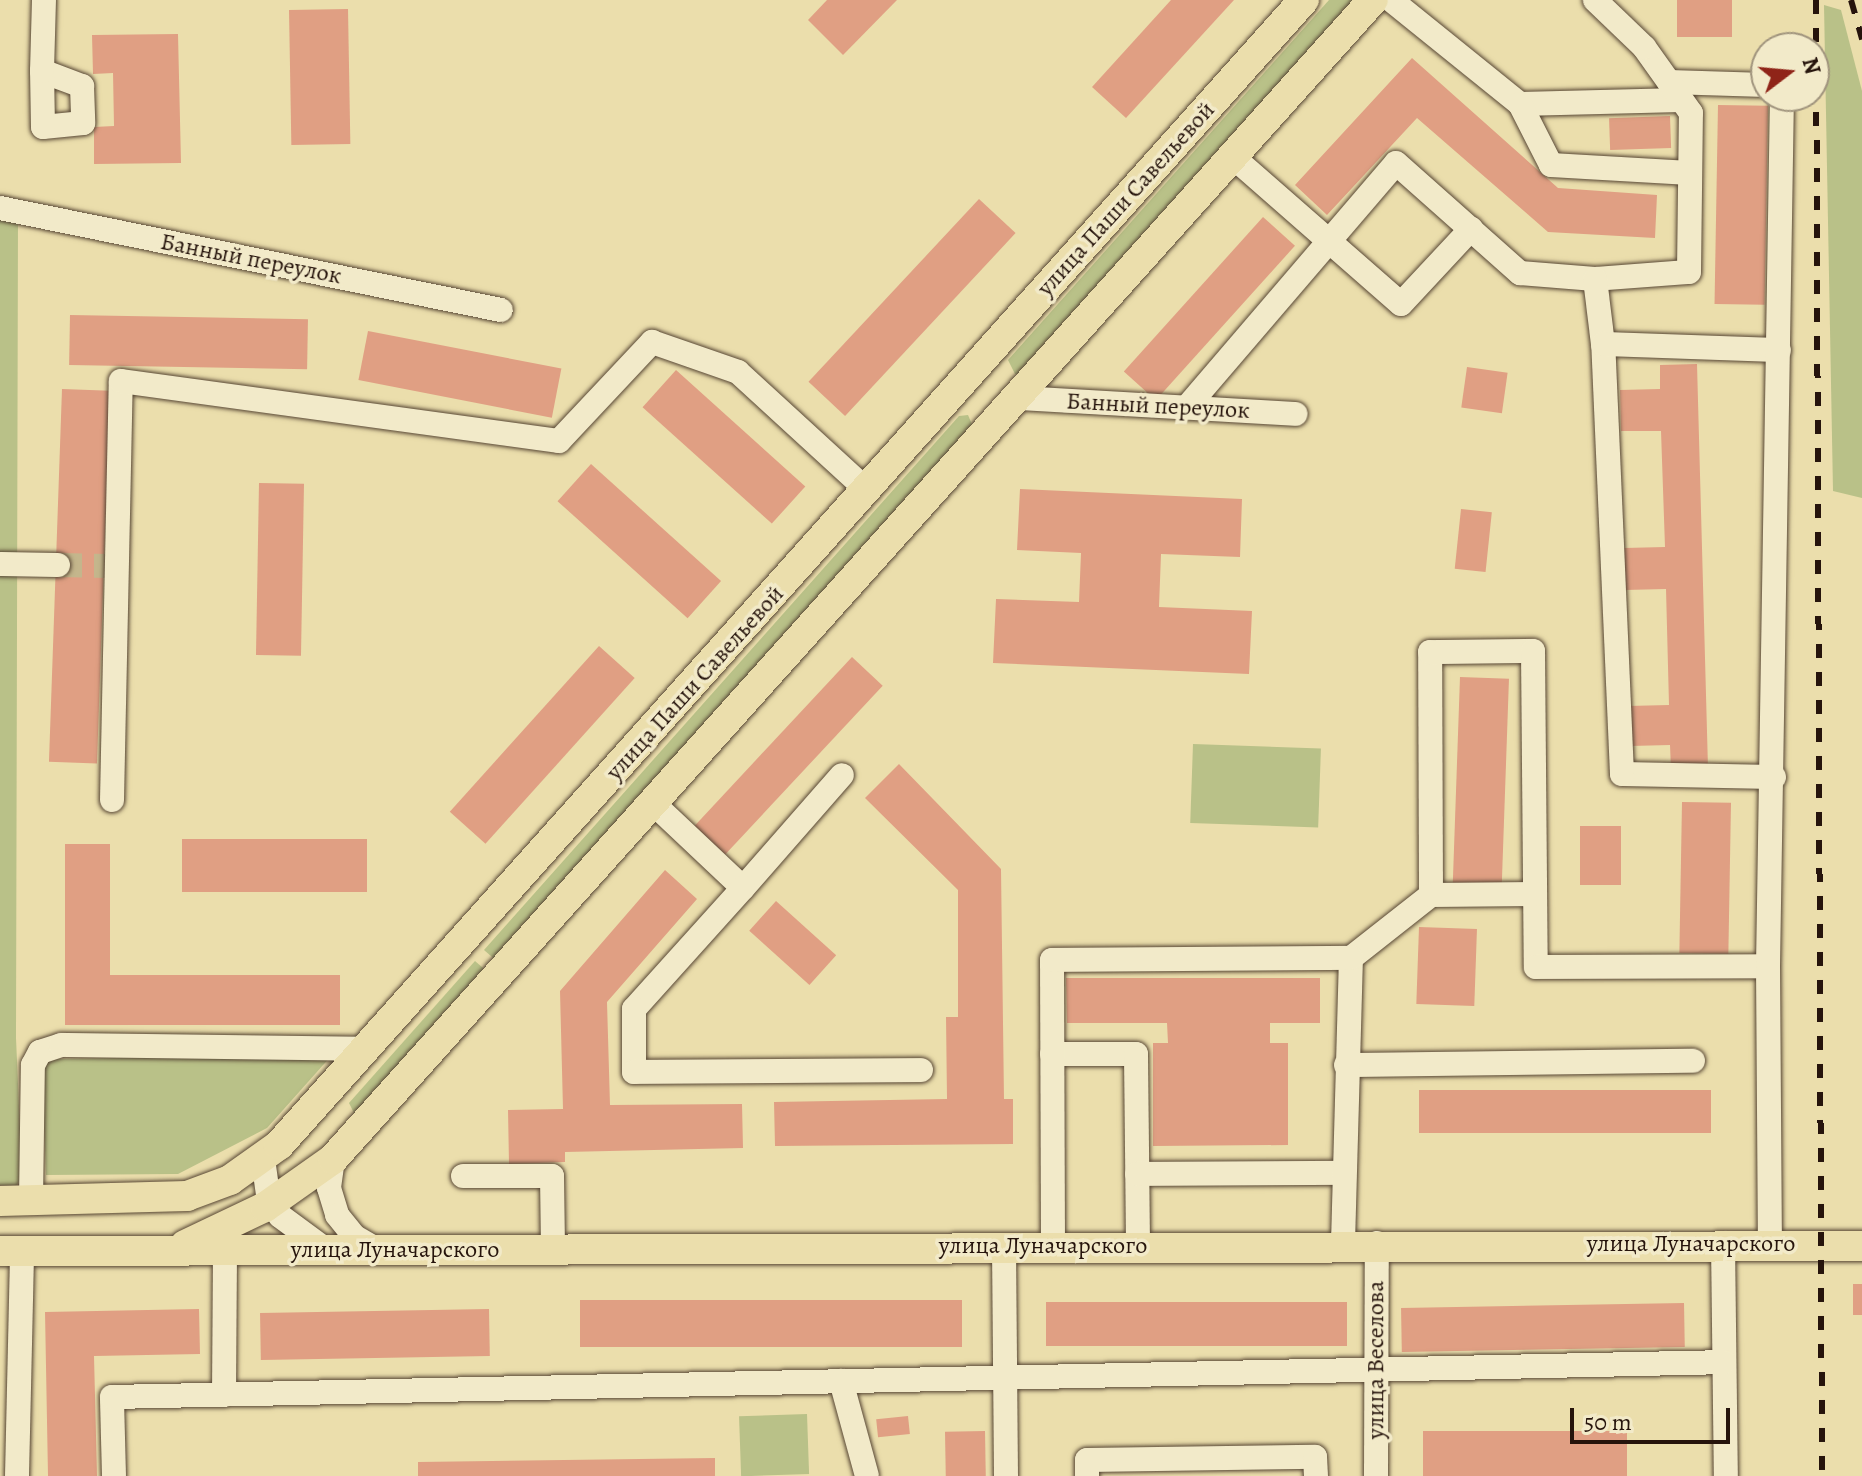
<!DOCTYPE html>
<html>
<head>
<meta charset="utf-8">
<style>
	body { margin:0 }
	#map { position:relative; width:1862px; height:1476px; overflow:hidden; background:#ebdeac; font-family:Alegreya,serif }
	div>[style] { position:absolute }
	.green>* { inset:0; background:#b9c188; transform-origin:0 0 }
	.building>* { inset:0; background:#e09f83; transform-origin:0 0 }
	.minor-tunnel>* { height:24px; margin-top:-12px; transform-origin:0; background:repeating-linear-gradient(90deg,#c4b68c 0 24px,transparent 0 36px) }
	.roads { filter:drop-shadow(0 0 2px #574634) drop-shadow(0 0 2px #574634) }
	.minor>* { height:24px; margin:-12px; padding:0 12px; transform-origin:12px; border-radius:12px; background:#f2eac9 }
	.major>* { height:30px; margin:-15px; padding:0 15px; transform-origin:15px; border-radius:15px; background:#ebdeac }
	.rail>* { height:6px; margin-top:-3px; transform-origin:0; background:repeating-linear-gradient(90deg,#26140c 0 14px,transparent 0 28px) }
	span { translate:-50% -50%; white-space:nowrap; text-align:center; line-height:1.15; -webkit-text-stroke:7px #f2eac9; paint-order:stroke }
	.street-label { font-size:24px; color:#26140c }
	.north { position:absolute; left:1750px; top:32px; width:80px; height:80px; box-sizing:border-box; background:#f2eac9; border:2px solid #a0947d; border-radius:50%; rotate:74deg; font-size:22px; font-weight:700; line-height:32px; text-align:center; color:#26140c }
	.north::after { content:''; display:block; margin:auto; width:28px; height:36px; background:#8f2418; clip-path:polygon(50% 0,100% 100%,50% 72%,0 100%) }
	.scale { position:absolute; left:1570px; top:1408px; width:160px; height:36px; box-sizing:border-box; border:4px solid #26140c; border-top:0; padding-left:10px; font-size:24px; line-height:28px; white-space:nowrap; color:#26140c; -webkit-text-stroke:6px #f2eac9; paint-order:stroke }
</style>
</head>
<body>
<div id="map">
	<div class="green">
		<i style="clip-path:polygon(1329px 0,1357px 0,1024px 373px,1015px 374px,1008px 360px)"></i>
		<i style="clip-path:polygon(1824px 5px,1841px 10px,1862px 91px,1862px 498px,1833px 491px)"></i>
		<i style="clip-path:polygon(0 216px,18px 219px,16px 1038px,22px 1176px,16px 1186px,0 1185px)"></i>
		<i style="clip-path:polygon(968px 415px,974px 429px,499px 963px,484px 950px,959px 416px)"></i>
		<i style="left:1193px;top:744px;width:128px;height:79px;rotate:2deg"></i>
		<i style="clip-path:polygon(475px 961px,490px 974px,356px 1117px,349px 1103px)"></i>
		<i style="clip-path:polygon(332px 1055px,267px 1128px,178px 1174px,46px 1175px,42px 1066px,49px 1059px)"></i>
		<i style="left:807px;top:1414px;width:60px;height:68px;rotate:88deg"></i>
	</div>
	<div class="building">
		<i style="clip-path:polygon(827px 0,897px 0,843px 55px,808px 20px)"></i>
		<i style="clip-path:polygon(1171px 0,1234px 0,1126px 118px,1092px 87px)"></i>
		<i style="left:1677px;top:0;width:55px;height:37px"></i>
		<i style="left:348px;top:9px;width:135px;height:59px;rotate:89deg"></i>
		<i style="clip-path:polygon(178px 34px,181px 163px,94px 164px,94px 127px,114px 126px,113px 73px,93px 74px,92px 35px)"></i>
		<i style="clip-path:polygon(1412px 58px,1558px 188px,1657px 195px,1655px 238px,1548px 232px,1417px 118px,1327px 215px,1295px 185px)"></i>
		<i style="left:1718px;top:105px;width:50px;height:199px;rotate:1deg"></i>
		<i style="left:1670px;top:116px;width:32px;height:61px;rotate:88deg"></i>
		<i style="left:979px;top:199px;width:50px;height:250px;rotate:43deg"></i>
		<i style="left:1263px;top:217px;width:43px;height:208px;rotate:42deg"></i>
		<i style="left:70px;top:315px;width:238px;height:50px;rotate:1deg"></i>
		<i style="left:368px;top:331px;width:197px;height:50px;rotate:11deg"></i>
		<i style="clip-path:polygon(1697px 364px,1708px 768px,1671px 769px,1670px 745px,1630px 746px,1628px 706px,1669px 705px,1666px 589px,1625px 590px,1624px 548px,1665px 547px,1661px 431px,1621px 431px,1620px 390px,1660px 389px,1660px 365px)"></i>
		<i style="left:1467px;top:367px;width:41px;height:41px;rotate:8deg"></i>
		<i style="left:676px;top:370px;width:174px;height:50px;rotate:42deg"></i>
		<i style="left:62px;top:389px;width:48px;height:373px;rotate:2deg"></i>
		<i style="left:591px;top:464px;width:175px;height:50px;rotate:42deg"></i>
		<i style="left:259px;top:483px;width:45px;height:172px;rotate:1deg"></i>
		<i style="clip-path:polygon(1020px 489px,1242px 499px,1240px 557px,1161px 554px,1159px 607px,1252px 611px,1249px 674px,993px 663px,996px 599px,1079px 602px,1081px 553px,1017px 550px)"></i>
		<i style="left:1461px;top:509px;width:31px;height:60px;rotate:6deg"></i>
		<i style="left:599px;top:646px;width:48px;height:223px;rotate:42deg"></i>
		<i style="left:852px;top:657px;width:42px;height:231px;rotate:43deg"></i>
		<i style="left:1460px;top:677px;width:49px;height:208px;rotate:2deg"></i>
		<i style="clip-path:polygon(899px 764px,1001px 869px,1004px 1099px,1013px 1099px,1013px 1144px,775px 1146px,774px 1102px,947px 1099px,946px 1017px,958px 1017px,958px 890px,865px 798px)"></i>
		<i style="left:1682px;top:802px;width:49px;height:151px;rotate:1deg"></i>
		<i style="left:1580px;top:826px;width:41px;height:59px"></i>
		<i style="left:182px;top:839px;width:185px;height:53px"></i>
		<i style="clip-path:polygon(65px 844px,110px 844px,110px 975px,340px 975px,340px 1025px,65px 1025px)"></i>
		<i style="clip-path:polygon(665px 870px,697px 899px,607px 1002px,610px 1105px,742px 1104px,743px 1148px,565px 1152px,565px 1162px,509px 1164px,508px 1110px,563px 1109px,560px 991px)"></i>
		<i style="left:776px;top:901px;width:81px;height:40px;rotate:42deg"></i>
		<i style="left:1419px;top:927px;width:58px;height:77px;rotate:2deg"></i>
		<i style="clip-path:polygon(1066px 978px,1320px 978px,1320px 1023px,1270px 1023px,1270px 1043px,1288px 1043px,1288px 1145px,1153px 1146px,1153px 1043px,1168px 1043px,1167px 1023px,1067px 1023px)"></i>
		<i style="left:1711px;top:1090px;width:43px;height:292px;rotate:90deg"></i>
		<i style="left:1853px;top:1284px;width:9px;height:31px"></i>
		<i style="left:962px;top:1300px;width:47px;height:382px;rotate:90deg"></i>
		<i style="left:1046px;top:1302px;width:301px;height:44px"></i>
		<i style="left:1684px;top:1303px;width:44px;height:283px;rotate:89deg"></i>
		<i style="clip-path:polygon(199px 1309px,200px 1354px,94px 1356px,97px 1476px,48px 1476px,45px 1312px)"></i>
		<i style="left:489px;top:1309px;width:47px;height:229px;rotate:89deg"></i>
		<i style="left:908px;top:1416px;width:18px;height:32px;rotate:84deg"></i>
		<i style="left:985px;top:1431px;width:45px;height:40px;rotate:89deg"></i>
		<i style="left:1423px;top:1431px;width:204px;height:45px"></i>
		<i style="clip-path:polygon(715px 1458px,715px 1476px,418px 1476px,418px 1462px)"></i>
	</div>
	<div class="minor-tunnel">
		<i style="left:58px;top:565px;width:49px;rotate:1.2deg"></i>
	</div>
	<div class="roads">
		<div class="minor">
			<i style="left:1391px;top:0;width:166px;rotate:38.9deg"></i>
			<i style="left:1520px;top:104px;width:161px;rotate:-1.4deg"></i>
			<i style="left:42px;top:71px;width:43px;rotate:20.6deg"></i>
			<i style="left:82px;top:86px;width:37px;rotate:88deg"></i>
			<i style="left:83px;top:123px;width:40px;rotate:174.3deg"></i>
			<i style="left:43px;top:127px;width:56px;rotate:-91deg"></i>
			<i style="left:42px;top:71px;width:71px;rotate:-88.4deg"></i>
			<i style="left:1669px;top:82px;width:97px;rotate:1.8deg"></i>
			<i style="left:1520px;top:104px;width:68px;rotate:63.1deg"></i>
			<i style="left:1551px;top:165px;width:139px;rotate:3.3deg"></i>
			<i style="left:1233px;top:157px;width:223px;rotate:41.2deg"></i>
			<i style="left:1401px;top:304px;width:103px;rotate:-47deg"></i>
			<i style="left:0;top:208px;width:511px;rotate:11.51deg"></i>
			<i style="left:1595px;top:279px;width:94px;rotate:-4.3deg"></i>
			<i style="left:1689px;top:272px;width:159px;rotate:-89.3deg"></i>
			<i style="left:1691px;top:113px;width:81px;rotate:-125.5deg"></i>
			<i style="left:1644px;top:47px;width:68px;rotate:-136.2deg"></i>
			<i style="left:1019px;top:398px;width:277px;rotate:3.3deg"></i>
			<i style="left:1187px;top:407px;width:321px;rotate:-49.4deg"></i>
			<i style="left:1396px;top:163px;width:166px;rotate:41.6deg"></i>
			<i style="left:1520px;top:273px;width:75px;rotate:4.6deg"></i>
			<i style="left:1595px;top:279px;width:65px;rotate:83deg"></i>
			<i style="left:0;top:564px;width:58px;rotate:1deg"></i>
			<i style="left:1774px;top:777px;width:152px;rotate:-178.9deg"></i>
			<i style="left:1622px;top:774px;width:430px;rotate:-92.5deg"></i>
			<i style="left:1603px;top:344px;width:176px;rotate:2deg"></i>
			<i style="left:112px;top:800px;width:419px;rotate:-88.8deg"></i>
			<i style="left:121px;top:381px;width:442px;rotate:7.8deg"></i>
			<i style="left:559px;top:441px;width:136px;rotate:-46.8deg"></i>
			<i style="left:652px;top:342px;width:91px;rotate:19.2deg"></i>
			<i style="left:738px;top:372px;width:175px;rotate:42.5deg"></i>
			<i style="left:654px;top:804px;width:122px;rotate:43.3deg"></i>
			<i style="left:743px;top:888px;width:150px;rotate:-48.8deg"></i>
			<i style="left:743px;top:888px;width:163px;rotate:132deg"></i>
			<i style="left:634px;top:1009px;width:63px;rotate:90deg"></i>
			<i style="left:634px;top:1072px;width:287px;rotate:-0.4deg"></i>
			<i style="left:1431px;top:895px;width:243px;rotate:-90.2deg"></i>
			<i style="left:1430px;top:652px;width:103px;rotate:-0.6deg"></i>
			<i style="left:1533px;top:651px;width:316px;rotate:89.5deg"></i>
			<i style="left:1536px;top:967px;width:232px;rotate:-0.2deg"></i>
			<i style="left:1768px;top:966px;width:277px;rotate:89.6deg"></i>
			<i style="left:1768px;top:966px;width:870px;rotate:-89.08deg"></i>
			<i style="left:1052px;top:1054px;width:84px"></i>
			<i style="left:1136px;top:1054px;width:191px;rotate:89.4deg"></i>
			<i style="left:1346px;top:1065px;width:347px;rotate:-0.7deg"></i>
			<i style="left:263px;top:1159px;width:36px;rotate:82deg"></i>
			<i style="left:268px;top:1195px;width:24px;rotate:60deg"></i>
			<i style="left:280px;top:1216px;width:56px;rotate:36.3deg"></i>
			<i style="left:333px;top:1159px;width:29px;rotate:98deg"></i>
			<i style="left:329px;top:1188px;width:28px;rotate:73deg"></i>
			<i style="left:337px;top:1215px;width:28px;rotate:51deg"></i>
			<i style="left:355px;top:1237px;width:28px;rotate:30deg"></i>
			<i style="left:1137px;top:1174px;width:207px;rotate:-0.3deg"></i>
			<i style="left:463px;top:1176px;width:89px"></i>
			<i style="left:552px;top:1176px;width:73px;rotate:89.2deg"></i>
			<i style="left:31px;top:1200px;width:135px;rotate:-89.2deg"></i>
			<i style="left:33px;top:1065px;width:15px;rotate:-62deg"></i>
			<i style="left:40px;top:1052px;width:22px;rotate:-18deg"></i>
			<i style="left:61px;top:1045px;width:307px;rotate:0.7deg"></i>
			<i style="left:1343px;top:1243px;width:285px;rotate:-88.4deg"></i>
			<i style="left:1351px;top:958px;width:102px;rotate:-38.2deg"></i>
			<i style="left:1431px;top:895px;width:104px;rotate:-0.6deg"></i>
			<i style="left:1723px;top:1243px;width:233px;rotate:89.3deg"></i>
			<i style="left:1053px;top:1245px;width:285px;rotate:-90.2deg"></i>
			<i style="left:1052px;top:960px;width:299px;rotate:-0.4deg"></i>
			<i style="left:1004px;top:1246px;width:230px;rotate:89.5deg"></i>
			<i style="left:841px;top:1381px;width:98px;rotate:74.7deg"></i>
			<i style="left:224px;top:1395px;width:144px;rotate:-89.6deg"></i>
			<i style="left:17px;top:1476px;width:225px;rotate:-88.7deg"></i>
			<i style="left:114px;top:1476px;width:79px;rotate:-91.5deg"></i>
			<i style="left:112px;top:1397px;width:1612px;rotate:-1.24deg"></i>
			<i style="left:1087px;top:1476px;width:16px;rotate:-90deg"></i>
			<i style="left:1087px;top:1460px;width:228px;rotate:-0.8deg"></i>
			<i style="left:1315px;top:1457px;width:19px;rotate:87deg"></i>
			<i style="left:1376px;top:1476px;width:233px;rotate:-89.8deg"></i>
		</div>
		<div class="major">
			<i style="left:0;top:1201px;width:187px;rotate:-1.5deg"></i>
			<i style="left:187px;top:1196px;width:46px;rotate:-20.4deg"></i>
			<i style="left:230px;top:1180px;width:60px;rotate:-35.5deg"></i>
			<i style="left:279px;top:1145px;width:1537px;rotate:-48.17deg"></i>
			<i style="left:185px;top:1245px;width:89px;rotate:-25.4deg"></i>
			<i style="left:265px;top:1207px;width:83px;rotate:-35.2deg"></i>
			<i style="left:333px;top:1159px;width:1557px;rotate:-48.1deg"></i>
			<i style="left:0;top:1251px;width:1862px;rotate:-0.15deg"></i>
		</div>
	</div>
	<div class="rail">
		<i style="left:1816px;top:0;width:1476px;rotate:89.77deg"></i>
		<i style="left:1851px;top:0;width:41px;rotate:74.2deg"></i>
	</div>
	<div class="street-label">
		<span style="left:1126px;top:199px;rotate:-48deg">улица Паши Савельевой</span>
		<span style="left:251px;top:259px;rotate:11deg">Банный переулок</span>
		<span style="left:1158px;top:406px;rotate:3deg">Банный переулок</span>
		<span style="left:695px;top:683px;rotate:-48deg">улица Паши Савельевой</span>
		<span style="left:1691px;top:1244px">улица Луначарского</span>
		<span style="left:1043px;top:1246px">улица Луначарского</span>
		<span style="left:395px;top:1250px">улица Луначарского</span>
		<span style="left:1376px;top:1360px;rotate:-90deg">улица Веселова</span>
	</div>
	<div class="north">N</div>
	<div class="scale">50 m</div>
</div>
</body>
</html>
